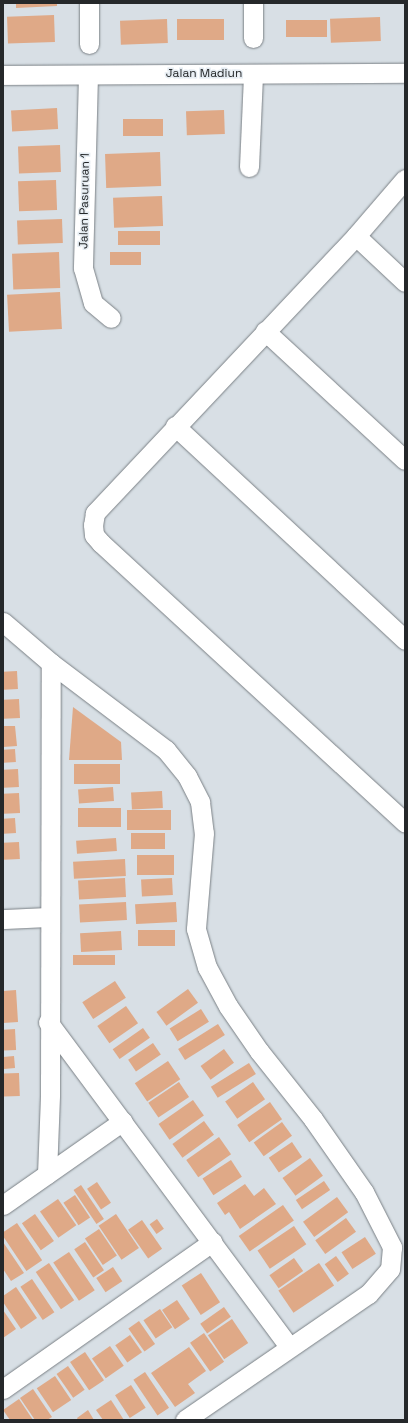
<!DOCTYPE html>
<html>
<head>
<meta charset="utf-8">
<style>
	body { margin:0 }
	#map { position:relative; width:408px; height:1423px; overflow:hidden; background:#d8dfe5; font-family:"Space Grotesk",sans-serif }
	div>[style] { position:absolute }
	.building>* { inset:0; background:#dfa987; transform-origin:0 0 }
	.roads { filter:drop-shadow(0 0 1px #7a8085) drop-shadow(0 0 1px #7a8085) }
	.minor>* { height:19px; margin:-9.5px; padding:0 9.5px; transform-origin:9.5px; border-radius:9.5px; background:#fff }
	span { translate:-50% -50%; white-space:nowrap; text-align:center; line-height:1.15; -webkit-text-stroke:3px #e5ecf2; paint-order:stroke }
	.street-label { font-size:12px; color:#25282a }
	.frame { position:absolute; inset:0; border:4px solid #25282a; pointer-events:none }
</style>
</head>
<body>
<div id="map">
	<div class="building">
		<i style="clip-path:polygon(16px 3px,57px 3px,57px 6px,16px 8px)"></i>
		<i style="left:54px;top:15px;width:27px;height:47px;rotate:88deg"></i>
		<i style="left:380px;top:17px;width:24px;height:50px;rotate:88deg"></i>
		<i style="left:167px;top:19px;width:24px;height:47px;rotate:88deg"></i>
		<i style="left:224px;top:19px;width:21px;height:47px;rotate:90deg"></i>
		<i style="left:327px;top:20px;width:17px;height:41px;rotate:90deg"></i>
		<i style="left:57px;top:108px;width:21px;height:46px;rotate:87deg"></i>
		<i style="left:224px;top:110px;width:24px;height:38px;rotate:88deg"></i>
		<i style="left:163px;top:119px;width:17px;height:40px;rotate:90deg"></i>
		<i style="left:60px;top:145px;width:27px;height:42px;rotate:88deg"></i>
		<i style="left:160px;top:152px;width:34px;height:55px;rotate:88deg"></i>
		<i style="left:56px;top:180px;width:30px;height:38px;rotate:88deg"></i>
		<i style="left:162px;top:196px;width:30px;height:49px;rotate:88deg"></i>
		<i style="left:62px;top:219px;width:24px;height:45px;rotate:88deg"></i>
		<i style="left:160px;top:231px;width:14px;height:42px;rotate:90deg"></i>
		<i style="left:59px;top:252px;width:36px;height:47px;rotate:88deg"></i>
		<i style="left:141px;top:252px;width:13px;height:31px;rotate:90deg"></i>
		<i style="left:60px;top:292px;width:37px;height:53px;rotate:87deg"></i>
		<i style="left:17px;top:671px;width:18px;height:14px;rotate:87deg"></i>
		<i style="left:19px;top:699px;width:19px;height:16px;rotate:87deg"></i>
		<i style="clip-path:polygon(73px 707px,121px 742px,122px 760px,69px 760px)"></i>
		<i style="clip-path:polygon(3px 726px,15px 726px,17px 746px,3px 747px)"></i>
		<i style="left:15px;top:749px;width:13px;height:12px;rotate:86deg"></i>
		<i style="left:120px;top:764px;width:20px;height:46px;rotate:90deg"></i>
		<i style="left:18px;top:769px;width:18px;height:15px;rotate:87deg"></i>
		<i style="left:113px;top:787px;width:14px;height:35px;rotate:86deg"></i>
		<i style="left:162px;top:791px;width:17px;height:31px;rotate:87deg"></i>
		<i style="left:19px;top:793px;width:20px;height:16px;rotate:87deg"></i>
		<i style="left:121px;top:808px;width:19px;height:43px;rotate:90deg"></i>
		<i style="left:171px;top:810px;width:20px;height:44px;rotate:90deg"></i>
		<i style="left:15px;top:818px;width:15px;height:12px;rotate:86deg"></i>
		<i style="left:165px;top:833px;width:16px;height:34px;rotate:90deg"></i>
		<i style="left:116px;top:838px;width:13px;height:40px;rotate:86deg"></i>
		<i style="left:19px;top:842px;width:17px;height:16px;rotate:87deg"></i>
		<i style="left:174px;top:855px;width:20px;height:37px;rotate:90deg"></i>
		<i style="left:125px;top:859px;width:17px;height:52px;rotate:87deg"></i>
		<i style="left:125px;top:878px;width:19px;height:47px;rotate:87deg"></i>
		<i style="left:172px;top:878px;width:17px;height:31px;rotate:87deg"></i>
		<i style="left:126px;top:902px;width:18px;height:47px;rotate:87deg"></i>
		<i style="left:176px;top:902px;width:20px;height:41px;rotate:87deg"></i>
		<i style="left:175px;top:930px;width:16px;height:37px;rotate:90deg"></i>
		<i style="left:121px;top:931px;width:19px;height:41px;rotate:87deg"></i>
		<i style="left:115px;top:955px;width:10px;height:42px;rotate:90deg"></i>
		<i style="left:115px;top:981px;width:20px;height:39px;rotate:57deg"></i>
		<i style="left:188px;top:989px;width:17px;height:39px;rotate:54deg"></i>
		<i style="clip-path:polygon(16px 990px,18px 1022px,3px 1023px,3px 991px)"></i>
		<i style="left:126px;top:1006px;width:21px;height:35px;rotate:55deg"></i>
		<i style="left:201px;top:1009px;width:15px;height:37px;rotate:58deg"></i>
		<i style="left:218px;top:1024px;width:13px;height:47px;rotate:58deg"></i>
		<i style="left:143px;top:1028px;width:12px;height:37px;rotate:55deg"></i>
		<i style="left:15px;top:1029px;width:21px;height:12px;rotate:87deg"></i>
		<i style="left:153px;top:1043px;width:14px;height:30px;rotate:56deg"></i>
		<i style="left:224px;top:1049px;width:17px;height:29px;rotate:54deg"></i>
		<i style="left:14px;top:1056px;width:12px;height:11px;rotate:85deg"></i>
		<i style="left:168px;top:1061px;width:22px;height:40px;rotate:56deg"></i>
		<i style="left:249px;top:1063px;width:13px;height:45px;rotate:58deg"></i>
		<i style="left:19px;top:1073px;width:23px;height:16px;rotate:88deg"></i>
		<i style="left:179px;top:1082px;width:18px;height:37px;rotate:56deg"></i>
		<i style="left:253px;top:1082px;width:21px;height:34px;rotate:55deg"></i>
		<i style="left:193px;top:1100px;width:19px;height:42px;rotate:55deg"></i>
		<i style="left:270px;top:1102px;width:21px;height:40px;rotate:55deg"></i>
		<i style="left:204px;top:1121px;width:17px;height:39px;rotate:54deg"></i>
		<i style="left:282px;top:1122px;width:17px;height:35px;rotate:54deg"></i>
		<i style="left:219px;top:1137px;width:21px;height:40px;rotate:55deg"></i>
		<i style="left:292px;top:1142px;width:18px;height:28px;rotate:56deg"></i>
		<i style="left:310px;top:1158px;width:22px;height:34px;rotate:54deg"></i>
		<i style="left:231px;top:1160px;width:20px;height:34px;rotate:57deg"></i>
		<i style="left:324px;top:1181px;width:11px;height:34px;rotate:56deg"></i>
		<i style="left:97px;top:1182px;width:25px;height:12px;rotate:56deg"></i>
		<i style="clip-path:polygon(245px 1184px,254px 1196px,264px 1188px,276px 1204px,240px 1229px,229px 1212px,225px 1215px,217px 1203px)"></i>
		<i style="left:81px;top:1185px;width:41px;height:9px;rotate:56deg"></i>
		<i style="left:75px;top:1195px;width:27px;height:14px;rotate:56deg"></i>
		<i style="left:337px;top:1197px;width:19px;height:42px;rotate:54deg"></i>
		<i style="left:58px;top:1199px;width:32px;height:22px;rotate:55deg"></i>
		<i style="left:283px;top:1205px;width:19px;height:54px;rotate:55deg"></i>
		<i style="left:35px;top:1214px;width:33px;height:16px;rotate:55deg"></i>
		<i style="left:116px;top:1214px;width:41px;height:21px;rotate:56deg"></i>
		<i style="left:346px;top:1218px;width:17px;height:38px;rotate:54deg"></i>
		<i style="left:157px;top:1219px;width:12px;height:9px;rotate:55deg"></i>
		<i style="left:142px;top:1220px;width:35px;height:17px;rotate:55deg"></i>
		<i style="left:17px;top:1223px;width:45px;height:19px;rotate:56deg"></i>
		<i style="left:294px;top:1226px;width:22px;height:44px;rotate:56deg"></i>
		<i style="left:99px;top:1229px;width:32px;height:17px;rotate:56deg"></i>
		<i style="left:365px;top:1237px;width:20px;height:28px;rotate:57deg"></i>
		<i style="clip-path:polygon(3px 1242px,24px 1273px,11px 1281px,3px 1269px)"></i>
		<i style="left:85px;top:1242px;width:34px;height:13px;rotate:56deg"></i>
		<i style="left:69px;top:1252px;width:46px;height:19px;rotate:56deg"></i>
		<i style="left:336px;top:1256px;width:22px;height:14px;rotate:54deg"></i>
		<i style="left:294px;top:1258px;width:16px;height:30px;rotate:55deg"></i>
		<i style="left:49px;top:1263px;width:45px;height:16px;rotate:56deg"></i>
		<i style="left:319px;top:1263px;width:27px;height:49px;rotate:56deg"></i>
		<i style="left:113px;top:1267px;width:17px;height:20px;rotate:57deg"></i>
		<i style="left:201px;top:1273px;width:35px;height:23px;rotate:57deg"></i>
		<i style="left:32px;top:1279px;width:40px;height:14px;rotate:56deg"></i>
		<i style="clip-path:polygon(16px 1287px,37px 1318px,21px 1329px,3px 1302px,3px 1296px)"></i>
		<i style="left:177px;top:1300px;width:23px;height:18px;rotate:56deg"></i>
		<i style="left:224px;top:1307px;width:12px;height:29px;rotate:55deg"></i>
		<i style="left:160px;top:1309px;width:22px;height:20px;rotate:56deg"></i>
		<i style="clip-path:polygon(3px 1310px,16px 1329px,3px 1338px)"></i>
		<i style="left:232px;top:1319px;width:29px;height:29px;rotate:56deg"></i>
		<i style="left:139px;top:1321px;width:28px;height:13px;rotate:55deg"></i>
		<i style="left:204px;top:1333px;width:35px;height:17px;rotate:55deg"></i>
		<i style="left:130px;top:1335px;width:21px;height:18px;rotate:55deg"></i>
		<i style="left:110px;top:1346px;width:24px;height:22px;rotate:55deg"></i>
		<i style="clip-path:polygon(189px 1347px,206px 1371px,188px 1384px,195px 1393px,175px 1407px,151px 1373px)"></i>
		<i style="left:85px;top:1352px;width:34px;height:18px;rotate:56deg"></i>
		<i style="left:68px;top:1366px;width:29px;height:14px;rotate:55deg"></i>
		<i style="left:145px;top:1372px;width:43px;height:14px;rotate:56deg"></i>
		<i style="left:55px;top:1376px;width:29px;height:22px;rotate:56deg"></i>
		<i style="left:131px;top:1385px;width:27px;height:19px;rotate:57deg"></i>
		<i style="clip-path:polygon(33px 1389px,52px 1417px,47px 1420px,35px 1420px,20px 1398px)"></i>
		<i style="clip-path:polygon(19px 1399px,33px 1420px,10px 1420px,3px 1410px)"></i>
		<i style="clip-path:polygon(111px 1400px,124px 1420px,103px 1420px,96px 1410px)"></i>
		<i style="clip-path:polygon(88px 1410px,94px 1420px,78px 1420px,77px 1418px)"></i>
	</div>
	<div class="roads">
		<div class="minor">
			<i style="left:253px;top:38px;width:35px;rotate:-90deg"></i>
			<i style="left:89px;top:44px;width:41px;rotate:-90deg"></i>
			<i style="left:3px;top:75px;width:402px;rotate:-0.3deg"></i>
			<i style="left:88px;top:75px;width:193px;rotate:91.5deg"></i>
			<i style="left:83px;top:268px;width:36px;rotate:74deg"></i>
			<i style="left:93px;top:303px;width:23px;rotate:40deg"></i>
			<i style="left:249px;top:167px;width:93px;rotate:-87.5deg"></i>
			<i style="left:405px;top:179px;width:75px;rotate:130.7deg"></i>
			<i style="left:356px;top:236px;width:381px;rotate:133.3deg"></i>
			<i style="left:95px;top:513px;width:12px;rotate:99deg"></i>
			<i style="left:93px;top:525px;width:10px;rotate:84deg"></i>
			<i style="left:94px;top:535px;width:11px;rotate:49deg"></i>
			<i style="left:101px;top:543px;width:413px;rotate:42.6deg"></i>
			<i style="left:356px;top:236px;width:67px;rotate:43.2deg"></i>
			<i style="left:265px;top:331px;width:190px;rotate:42.7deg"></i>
			<i style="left:175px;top:426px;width:314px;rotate:42.9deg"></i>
			<i style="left:3px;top:622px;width:63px;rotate:40.5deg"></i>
			<i style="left:51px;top:663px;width:144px;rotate:37.1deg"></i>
			<i style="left:166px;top:750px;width:33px;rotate:51deg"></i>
			<i style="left:187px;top:776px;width:29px;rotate:63deg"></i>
			<i style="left:200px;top:802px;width:31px;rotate:83deg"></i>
			<i style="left:204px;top:833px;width:96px;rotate:94.8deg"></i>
			<i style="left:196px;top:929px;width:40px;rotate:74deg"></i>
			<i style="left:207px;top:967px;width:44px;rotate:61.7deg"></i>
			<i style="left:228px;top:1006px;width:55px;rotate:55.4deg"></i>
			<i style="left:259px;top:1051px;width:87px;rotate:51.5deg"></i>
			<i style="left:313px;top:1119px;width:89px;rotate:55.1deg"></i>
			<i style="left:364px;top:1192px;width:62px;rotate:63deg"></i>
			<i style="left:392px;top:1247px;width:22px;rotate:95deg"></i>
			<i style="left:390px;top:1269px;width:33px;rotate:131deg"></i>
			<i style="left:368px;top:1294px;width:222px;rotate:145.5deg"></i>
			<i style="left:3px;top:919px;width:46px;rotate:-2.5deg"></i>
			<i style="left:48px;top:1022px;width:404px;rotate:53.4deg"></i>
			<i style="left:47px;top:1174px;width:79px;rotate:-87.8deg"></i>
			<i style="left:50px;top:1095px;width:432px;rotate:-89.9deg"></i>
			<i style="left:3px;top:1205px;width:146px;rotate:-35deg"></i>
			<i style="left:3px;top:1389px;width:256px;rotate:-35.1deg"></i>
		</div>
	</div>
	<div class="street-label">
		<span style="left:204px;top:74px">Jalan Madiun</span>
		<span style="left:85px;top:201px;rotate:-89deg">Jalan Pasuruan 1</span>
	</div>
	<div class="frame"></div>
</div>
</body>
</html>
